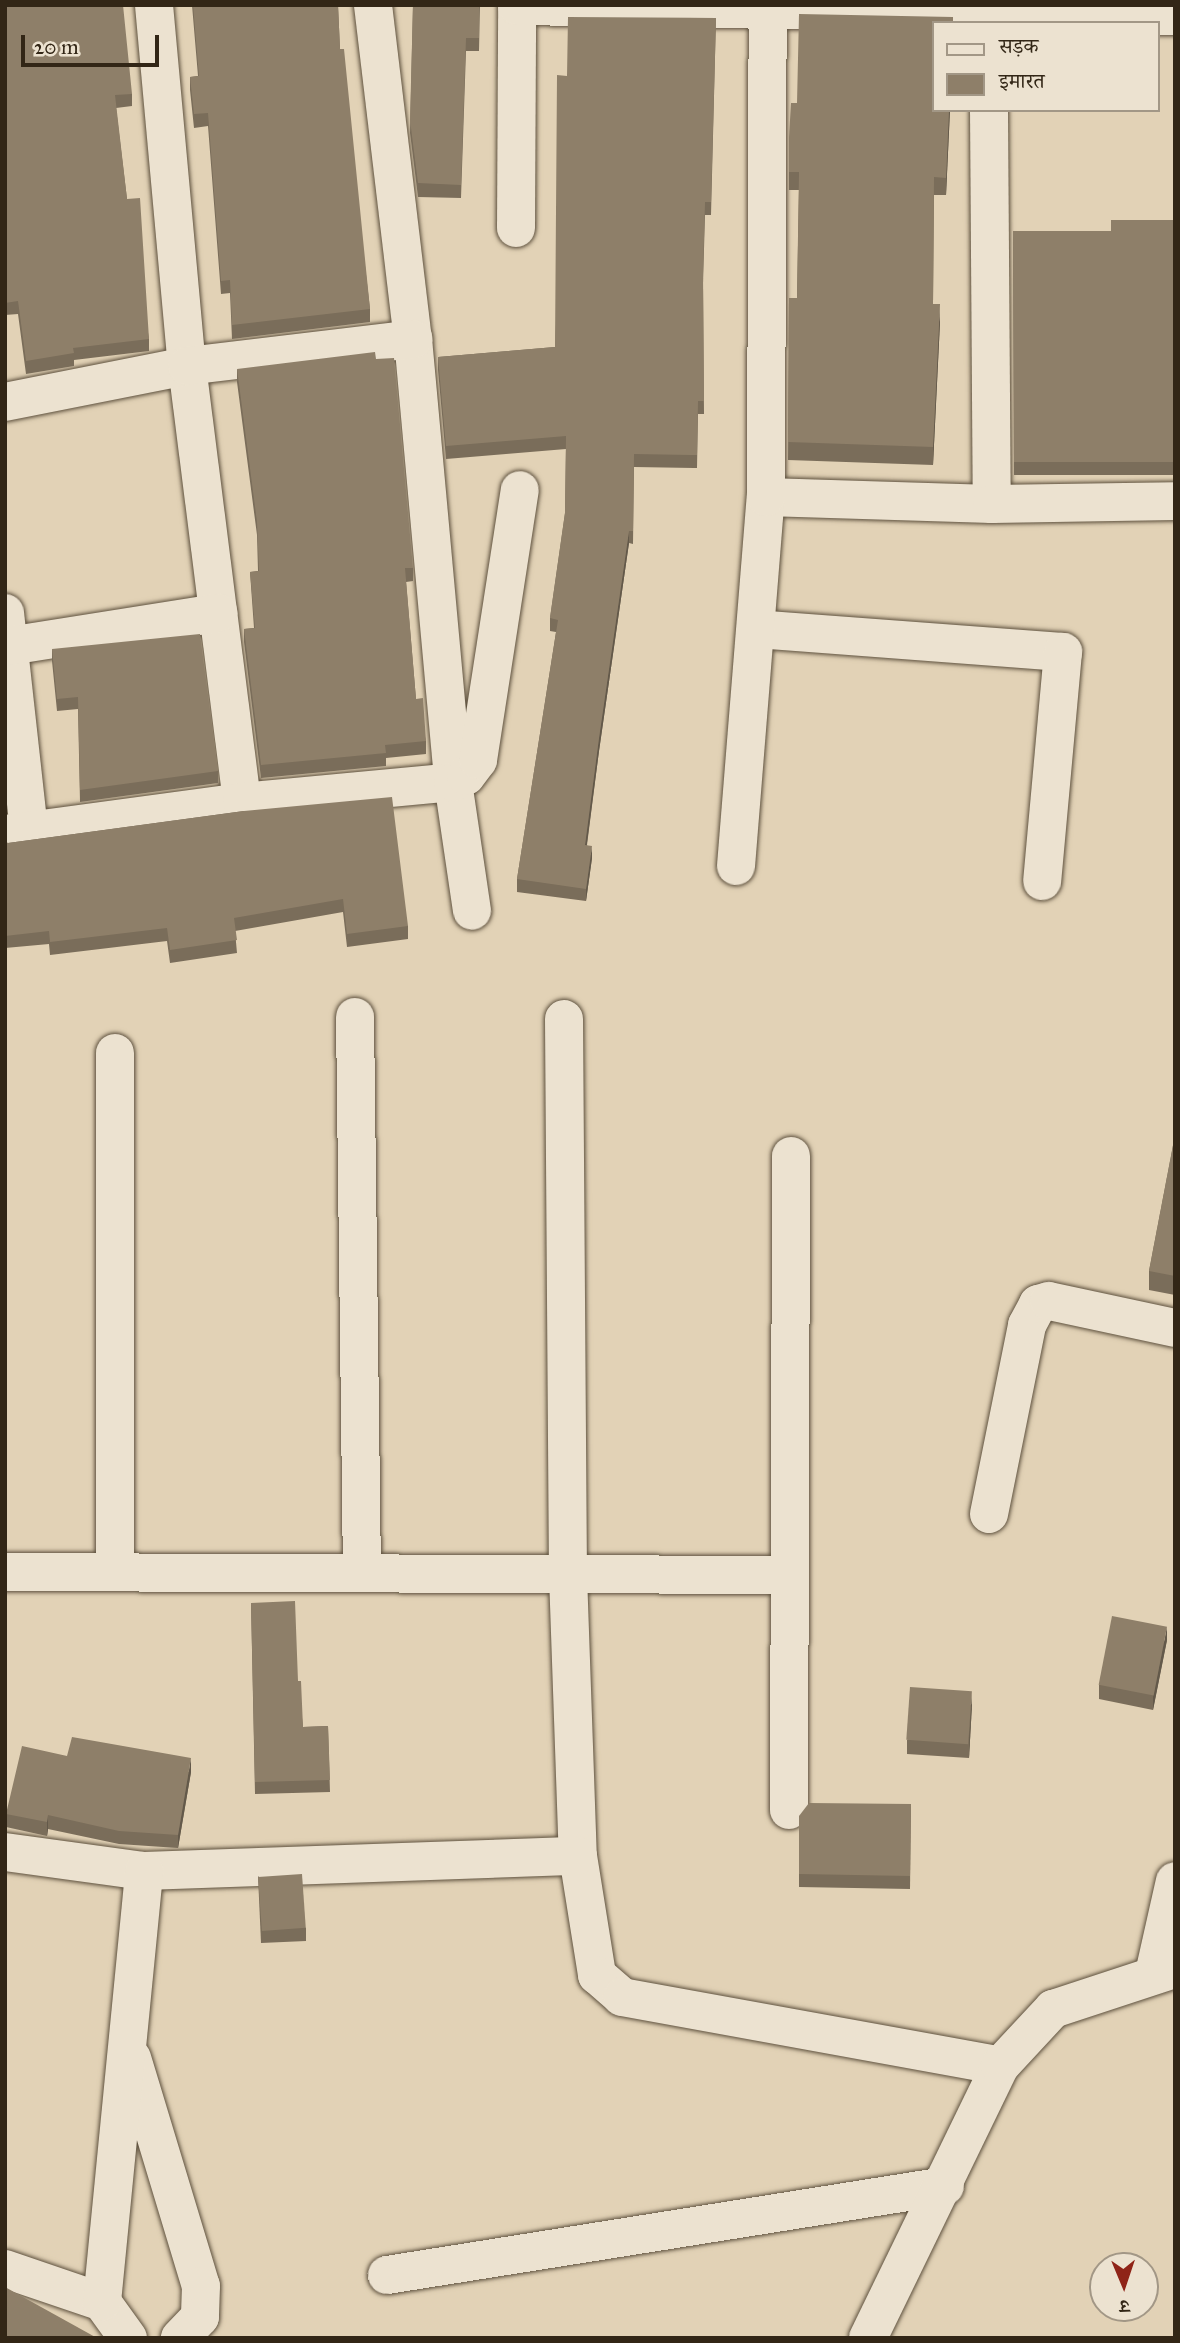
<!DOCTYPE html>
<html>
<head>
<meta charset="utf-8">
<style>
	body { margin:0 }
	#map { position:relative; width:1180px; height:2343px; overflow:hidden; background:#e2d2b6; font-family:"IM FELL Great Primer","Noto Serif Devanagari",serif }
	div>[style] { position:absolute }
	.roads { filter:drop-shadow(0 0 2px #5e513e) drop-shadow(0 0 2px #5e513e) }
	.minor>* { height:38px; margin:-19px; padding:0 19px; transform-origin:19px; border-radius:19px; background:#ece2d0 }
	.wall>* { inset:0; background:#7a6d5a }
	.shaded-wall>* { inset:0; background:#63594a }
	.building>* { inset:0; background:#8e7f69; transform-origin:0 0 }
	span { translate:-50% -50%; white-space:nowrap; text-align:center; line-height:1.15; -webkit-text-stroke:6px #ece2d0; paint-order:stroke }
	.frame { position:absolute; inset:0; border:7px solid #322616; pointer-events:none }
	.legend { position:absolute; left:932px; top:21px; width:228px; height:91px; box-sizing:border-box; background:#ece2d0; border:2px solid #a29786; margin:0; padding:9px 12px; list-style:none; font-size:21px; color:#322616 }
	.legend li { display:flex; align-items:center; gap:14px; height:35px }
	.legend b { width:35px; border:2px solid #a29786 }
	.north { position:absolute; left:1089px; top:2252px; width:70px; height:70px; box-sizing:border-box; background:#ece2d0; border:2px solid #a29786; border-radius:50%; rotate:178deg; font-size:19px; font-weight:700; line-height:28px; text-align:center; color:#322616 }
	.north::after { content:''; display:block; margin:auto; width:24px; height:32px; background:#8f2418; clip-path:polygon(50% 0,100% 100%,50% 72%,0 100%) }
	.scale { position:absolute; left:21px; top:35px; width:138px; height:32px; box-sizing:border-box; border:4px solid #322616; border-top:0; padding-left:9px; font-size:21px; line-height:24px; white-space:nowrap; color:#322616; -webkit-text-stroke:5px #ece2d0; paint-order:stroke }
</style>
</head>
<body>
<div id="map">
	<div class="roads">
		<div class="minor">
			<i style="left:154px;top:5px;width:363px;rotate:84.8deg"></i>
			<i style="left:187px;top:366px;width:439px;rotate:82.8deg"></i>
			<i style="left:373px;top:5px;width:336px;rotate:83.2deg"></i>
			<i style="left:413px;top:339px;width:445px;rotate:84.8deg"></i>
			<i style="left:453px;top:782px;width:130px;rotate:81.6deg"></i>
			<i style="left:989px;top:110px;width:394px;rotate:89.6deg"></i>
			<i style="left:516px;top:228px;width:222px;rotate:-89.7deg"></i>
			<i style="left:517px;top:6px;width:658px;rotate:0.87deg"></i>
			<i style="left:5px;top:402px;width:186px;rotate:-11.2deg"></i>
			<i style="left:187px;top:366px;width:228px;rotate:-6.8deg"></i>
			<i style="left:766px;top:497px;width:226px;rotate:1.8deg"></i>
			<i style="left:992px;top:504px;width:183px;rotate:-0.9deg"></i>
			<i style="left:5px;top:613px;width:218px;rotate:83.7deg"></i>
			<i style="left:756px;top:629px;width:308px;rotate:4.3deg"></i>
			<i style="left:1063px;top:652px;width:230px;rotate:95.2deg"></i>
			<i style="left:9px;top:646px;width:212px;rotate:-9deg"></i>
			<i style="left:5px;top:834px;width:239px;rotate:-7.7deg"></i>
			<i style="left:242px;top:802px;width:212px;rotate:-5.4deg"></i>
			<i style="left:453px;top:782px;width:14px;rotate:-25deg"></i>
			<i style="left:466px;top:776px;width:20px;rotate:-53deg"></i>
			<i style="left:478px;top:760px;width:273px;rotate:-81.2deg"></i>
			<i style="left:736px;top:866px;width:370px;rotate:-85.4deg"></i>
			<i style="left:766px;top:497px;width:492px;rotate:-89.8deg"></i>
			<i style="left:355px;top:1017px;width:556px;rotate:89.28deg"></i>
			<i style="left:564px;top:1019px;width:556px;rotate:89.59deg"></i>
			<i style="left:568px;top:1575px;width:281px;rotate:88deg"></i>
			<i style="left:578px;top:1856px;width:121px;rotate:80.9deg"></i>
			<i style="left:597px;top:1975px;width:33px;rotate:41deg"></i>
			<i style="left:622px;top:1997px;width:384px;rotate:10.3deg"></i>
			<i style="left:989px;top:1514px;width:193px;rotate:-78.6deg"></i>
			<i style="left:1027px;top:1325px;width:24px;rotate:-62deg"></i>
			<i style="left:1038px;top:1304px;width:11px;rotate:-15deg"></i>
			<i style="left:1049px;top:1301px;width:129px;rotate:12.1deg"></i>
			<i style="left:5px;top:1572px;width:785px;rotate:0.22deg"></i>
			<i style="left:115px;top:1572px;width:519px;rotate:-90deg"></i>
			<i style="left:789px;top:1810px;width:654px;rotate:-89.82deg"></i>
			<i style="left:5px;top:1852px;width:140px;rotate:7.8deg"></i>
			<i style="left:144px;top:1871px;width:434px;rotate:-2deg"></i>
			<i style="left:1154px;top:1974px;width:95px;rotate:-77.3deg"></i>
			<i style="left:132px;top:2058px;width:238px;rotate:73.2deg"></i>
			<i style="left:201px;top:2286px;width:31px;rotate:92deg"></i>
			<i style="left:200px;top:2317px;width:29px;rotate:134deg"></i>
			<i style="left:5px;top:2269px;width:102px;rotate:18.8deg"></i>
			<i style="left:387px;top:2275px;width:565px;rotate:-9.06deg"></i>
			<i style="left:128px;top:2338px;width:44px;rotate:-125.8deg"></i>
			<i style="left:102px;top:2302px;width:433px;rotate:-84.4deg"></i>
			<i style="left:868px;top:2338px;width:302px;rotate:-64.1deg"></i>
			<i style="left:1000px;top:2066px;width:78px;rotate:-47.1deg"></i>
			<i style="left:1053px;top:2009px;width:128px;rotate:-18.2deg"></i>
		</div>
	</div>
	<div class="wall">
		<i style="clip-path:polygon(5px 5px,132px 94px,132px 106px,116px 108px,127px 199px,149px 339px,149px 351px,74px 360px,74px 366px,26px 374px,18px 314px,5px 315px)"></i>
		<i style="clip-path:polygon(192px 5px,338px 5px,340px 49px,370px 309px,370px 322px,232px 339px,230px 293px,221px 294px,208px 126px,194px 128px,190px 90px,190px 77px,198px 76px)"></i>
		<i style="clip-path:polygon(413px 5px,480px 5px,479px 51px,466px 51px,461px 198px,418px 197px,410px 133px)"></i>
		<i style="clip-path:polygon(716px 18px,711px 215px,705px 215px,703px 284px,704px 414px,698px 414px,697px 468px,634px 467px,633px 544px,629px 543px,599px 751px,587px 845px,592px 858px,586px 901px,517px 892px,517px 879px,556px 632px,550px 631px,550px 618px,565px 513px,566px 449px,446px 459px,438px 370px,438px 357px,555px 347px,567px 76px)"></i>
		<i style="clip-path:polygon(933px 110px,950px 110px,946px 195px,934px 195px,933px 304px,940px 322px,933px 465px,788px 460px,789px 298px,797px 298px,799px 190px,789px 190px,789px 137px)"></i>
		<i style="clip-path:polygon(1175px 220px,1175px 475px,1014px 475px,1013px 231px,1111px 231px)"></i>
		<i style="clip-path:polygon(237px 369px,413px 568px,413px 581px,406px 582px,416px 699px,426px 741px,426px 754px,386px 758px,386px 766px,261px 778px,244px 642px,244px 629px,254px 628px,250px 572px,258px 571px,257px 535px,237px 382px)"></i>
		<i style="clip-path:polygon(52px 649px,218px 771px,218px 783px,80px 802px,78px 709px,57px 711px,52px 661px)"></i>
		<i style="clip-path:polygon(244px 811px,408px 926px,408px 939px,347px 947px,343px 912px,235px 931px,237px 953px,170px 963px,167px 941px,50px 955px,49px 944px,5px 948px,5px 842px,8px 843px)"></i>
		<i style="clip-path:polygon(1175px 1135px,1175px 1295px,1149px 1290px,1149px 1271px)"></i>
		<i style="clip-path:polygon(251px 1603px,298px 1681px,303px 1727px,328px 1726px,330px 1792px,255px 1794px)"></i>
		<i style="clip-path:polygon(1167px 1640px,1153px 1710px,1099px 1699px,1099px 1685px)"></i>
		<i style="clip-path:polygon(972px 1704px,969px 1758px,907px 1754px,907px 1740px)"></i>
		<i style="clip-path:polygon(67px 1756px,191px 1772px,178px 1848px,119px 1844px,48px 1829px,47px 1836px,6px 1827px,6px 1814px)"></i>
		<i style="clip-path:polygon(911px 1804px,910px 1889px,799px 1887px,799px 1816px)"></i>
		<i style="clip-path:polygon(258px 1876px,306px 1928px,306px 1941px,261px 1943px)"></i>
	</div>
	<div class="shaded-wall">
		<i style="clip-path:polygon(949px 110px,950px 110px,946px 195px,946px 178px)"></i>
		<i style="clip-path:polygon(940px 304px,940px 322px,933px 465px,933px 447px)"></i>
		<i style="clip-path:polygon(629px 531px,629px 543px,599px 751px,585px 858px,585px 845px,599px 738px)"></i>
		<i style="clip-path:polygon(592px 846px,592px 858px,586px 901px,586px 889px)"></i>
		<i style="clip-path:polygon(1167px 1627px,1167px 1640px,1153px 1710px,1153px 1697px)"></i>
		<i style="clip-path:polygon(972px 1691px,972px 1704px,969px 1758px,969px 1744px)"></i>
		<i style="clip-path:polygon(191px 1758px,191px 1772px,178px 1848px,178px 1835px)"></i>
		<i style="clip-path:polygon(48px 1815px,48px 1829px,47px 1836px,47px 1822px)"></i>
	</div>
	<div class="building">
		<i style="clip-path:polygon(5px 5px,123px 5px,132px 94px,115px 95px,127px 199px,140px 198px,149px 339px,73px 348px,74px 353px,26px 361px,18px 301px,5px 303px)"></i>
		<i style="clip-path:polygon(193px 5px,338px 5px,340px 49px,344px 49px,370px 309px,232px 325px,230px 280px,221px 281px,208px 113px,194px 114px,190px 77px,199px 76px)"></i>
		<i style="clip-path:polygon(413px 5px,479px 5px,479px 38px,466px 38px,461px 185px,418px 183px,410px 120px)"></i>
		<i style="clip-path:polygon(799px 14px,953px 17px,953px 23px,933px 23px,933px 110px,949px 110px,946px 178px,934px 177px,933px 304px,940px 304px,933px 447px,788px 442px,789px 298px,797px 298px,799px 172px,789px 172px,789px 137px,791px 103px,797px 103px)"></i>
		<i style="clip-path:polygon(568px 17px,716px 18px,711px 202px,705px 202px,703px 274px,704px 401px,698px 401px,697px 455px,634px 454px,633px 531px,629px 531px,599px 738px,585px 845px,592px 846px,586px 889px,517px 879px,558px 620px,550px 618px,565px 513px,566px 436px,446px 446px,438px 357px,555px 347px,557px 75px,567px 76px)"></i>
		<i style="clip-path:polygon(1111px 220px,1175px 220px,1175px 462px,1014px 462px,1013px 231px,1111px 231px)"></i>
		<i style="clip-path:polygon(375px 352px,376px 359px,394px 358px,413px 568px,405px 568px,416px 699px,423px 698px,426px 741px,385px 745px,386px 753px,261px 765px,244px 629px,255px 628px,250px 572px,259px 571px,257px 522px,237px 369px)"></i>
		<i style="clip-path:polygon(200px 634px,218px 771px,80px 790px,78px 697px,57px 699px,52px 649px)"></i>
		<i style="clip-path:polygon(392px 797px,408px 926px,347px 934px,343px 899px,234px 918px,237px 940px,170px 950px,167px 928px,50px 942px,49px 931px,5px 936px,5px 842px,8px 843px,244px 811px)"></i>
		<i style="clip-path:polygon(1175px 1135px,1175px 1276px,1149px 1271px)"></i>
		<i style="clip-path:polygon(295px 1601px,298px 1681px,301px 1681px,303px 1727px,328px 1726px,330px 1780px,255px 1782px,251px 1603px)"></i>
		<i style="left:1112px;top:1616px;width:56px;height:70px;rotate:11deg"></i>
		<i style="left:910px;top:1687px;width:62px;height:53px;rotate:4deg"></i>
		<i style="clip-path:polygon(72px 1737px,191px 1758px,178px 1835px,119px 1831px,48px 1815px,47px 1822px,6px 1814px,22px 1746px,67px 1756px)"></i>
		<i style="clip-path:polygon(809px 1803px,911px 1804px,910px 1876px,799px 1874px,799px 1816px)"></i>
		<i style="left:302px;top:1874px;width:54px;height:44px;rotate:86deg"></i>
		<i style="clip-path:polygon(5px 2287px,97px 2338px,5px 2338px)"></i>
	</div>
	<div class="frame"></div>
	<ul class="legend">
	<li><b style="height:9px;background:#ece2d0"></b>सड़क</li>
	<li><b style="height:19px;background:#8e7f69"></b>इमारत</li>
	</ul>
	<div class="north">उ</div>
	<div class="scale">20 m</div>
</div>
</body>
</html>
